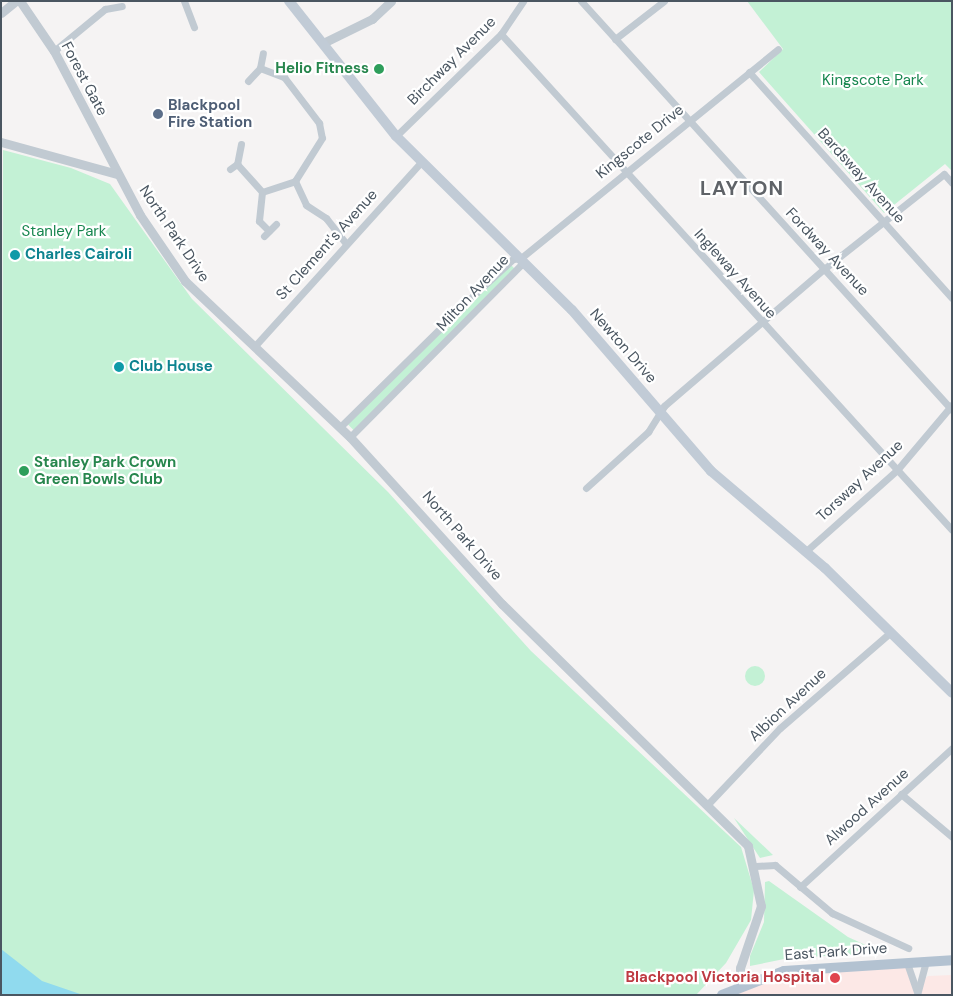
<!DOCTYPE html>
<html>
<head>
<meta charset="utf-8">
<style>
	body { margin:0 }
	#map { position:relative; width:953px; height:996px; overflow:hidden; background:#f5f3f3; font-family:"DM Sans",sans-serif }
	div>[style] { position:absolute }
	.medical>* { inset:0; background:#fce8e6 }
	.green>* { inset:0; background:#c3f1d5; transform-origin:0 0 }
	.round { border-radius:50% }
	.water>* { inset:0; background:#90daee }
	.minor>* { height:7px; margin:-3.5px; padding:0 3.5px; transform-origin:3.5px; border-radius:3.5px; background:#c1cad2 }
	.tertiary>* { height:9px; margin:-4.5px; padding:0 4.5px; transform-origin:4.5px; border-radius:4.5px; background:#c1cad2 }
	.secondary>* { height:10px; margin:-5px; padding:0 5px; transform-origin:5px; border-radius:5px; background:#c1cbd6 }
	.primary>* { height:10px; margin:-5px; padding:0 5px; transform-origin:5px; border-radius:5px; background:#b3c2d1 }
	.dots>* { width:14px; height:14px; translate:-50% -50%; box-sizing:border-box; border:2px solid #fff; border-radius:50% }
	span { translate:-50% -50%; white-space:nowrap; text-align:center; line-height:1.15; -webkit-text-stroke:4.5px #fff; paint-order:stroke }
	.street-label { font-size:15px; color:#4a5661 }
	.leisure-label { font-size:15px; color:#27864d; font-weight:700 }
	.right { translate:-100% -50%; text-align:right }
	.left { translate:0 -50%; text-align:left }
	.park-label { font-size:15px; color:#17864f }
	.service-label { font-size:15px; color:#4e5e75; font-weight:700 }
	.culture-label { font-size:15px; color:#0d838f; font-weight:700 }
	.health-label { font-size:15px; color:#be3a42; font-weight:700 }
	.district-label { font-size:20px; color:#5f6368; font-weight:700; letter-spacing:1px }
	.frame { position:absolute; inset:0; border:2px solid #4a5661; pointer-events:none }
</style>
</head>
<body>
<div id="map">
	<div class="medical">
		<i style="clip-path:polygon(907px 963px,914px 987px,928px 976px,952px 975px,952px 995px,722px 995px,761px 977px)"></i>
	</div>
	<div class="green">
		<i style="clip-path:polygon(747px 1px,952px 1px,952px 171px,945px 164px,884px 213px,759px 72px,783px 49px)"></i>
		<i style="clip-path:polygon(3px 150px,71px 168px,110px 184px,192px 299px,388px 492px,531px 651px,741px 847px,754px 890px,751px 920px,726px 963px,696px 995px,1px 995px)"></i>
		<i style="left:507px;top:261px;width:13px;height:228px;rotate:45deg"></i>
		<i class="round" style="left:745px;top:666px;width:20px;height:20px"></i>
		<i style="clip-path:polygon(734px 818px,773px 855px,760px 858px)"></i>
		<i style="clip-path:polygon(769px 881px,848px 937px,883px 953px,789px 958px,750px 966px,750px 956px,764px 922px,765px 882px)"></i>
	</div>
	<div class="water">
		<i style="clip-path:polygon(1px 949px,42px 981px,83px 995px,1px 995px)"></i>
	</div>
	<div class="minor">
		<i style="left:184px;top:1px;width:28px;rotate:69deg"></i>
		<i style="left:581px;top:1px;width:552px;rotate:47.79deg"></i>
		<i style="left:501px;top:34px;width:670px;rotate:47.72deg"></i>
		<i style="left:615px;top:39px;width:62px;rotate:-37.8deg"></i>
		<i style="left:54px;top:51px;width:66px;rotate:-39.5deg"></i>
		<i style="left:105px;top:9px;width:17px;rotate:-10deg"></i>
		<i style="left:260px;top:68px;width:26px;rotate:21deg"></i>
		<i style="left:284px;top:77px;width:58px;rotate:52.7deg"></i>
		<i style="left:319px;top:123px;width:15px;rotate:79deg"></i>
		<i style="left:322px;top:138px;width:51px;rotate:122.1deg"></i>
		<i style="left:295px;top:181px;width:26px;rotate:65deg"></i>
		<i style="left:306px;top:205px;width:24px;rotate:33deg"></i>
		<i style="left:326px;top:218px;width:33px;rotate:52deg"></i>
		<i style="left:749px;top:72px;width:304px;rotate:48.1deg"></i>
		<i style="left:248px;top:81px;width:18px;rotate:-47deg"></i>
		<i style="left:260px;top:68px;width:15px;rotate:-79deg"></i>
		<i style="left:396px;top:136px;width:146px;rotate:-44.2deg"></i>
		<i style="left:501px;top:34px;width:40px;rotate:-56deg"></i>
		<i style="left:241px;top:144px;width:20px;rotate:101deg"></i>
		<i style="left:237px;top:164px;width:38px;rotate:48deg"></i>
		<i style="left:262px;top:192px;width:35px;rotate:-18deg"></i>
		<i style="left:230px;top:169px;width:9px;rotate:-36deg"></i>
		<i style="left:262px;top:192px;width:29px;rotate:96deg"></i>
		<i style="left:259px;top:221px;width:14px;rotate:45deg"></i>
		<i style="left:264px;top:236px;width:17px;rotate:-45deg"></i>
		<i style="left:521px;top:258px;width:331px;rotate:-39.1deg"></i>
		<i style="left:254px;top:347px;width:249px;rotate:-47.9deg"></i>
		<i style="left:340px;top:427px;width:192px;rotate:-44.6deg"></i>
		<i style="left:477px;top:292px;width:49px;rotate:-42.5deg"></i>
		<i style="left:513px;top:259px;width:8px;rotate:-7deg"></i>
		<i style="left:350px;top:437px;width:243px;rotate:-45.2deg"></i>
		<i style="left:521px;top:265px;width:7px;rotate:-90deg"></i>
		<i style="left:586px;top:488px;width:84px;rotate:-42.1deg"></i>
		<i style="left:648px;top:432px;width:31px;rotate:-58deg"></i>
		<i style="left:664px;top:406px;width:211px;rotate:-40.6deg"></i>
		<i style="left:824px;top:269px;width:153px;rotate:-38.4deg"></i>
		<i style="left:944px;top:174px;width:12px;rotate:48deg"></i>
		<i style="left:805px;top:552px;width:123px;rotate:-41.7deg"></i>
		<i style="left:897px;top:470px;width:85px;rotate:-49.8deg"></i>
		<i style="left:901px;top:794px;width:67px;rotate:40.1deg"></i>
		<i style="left:709px;top:803px;width:103px;rotate:-46.6deg"></i>
		<i style="left:780px;top:728px;width:147px;rotate:-40.9deg"></i>
		<i style="left:756px;top:866px;width:19px;rotate:-3deg"></i>
		<i style="left:775px;top:865px;width:75px;rotate:40.1deg"></i>
		<i style="left:832px;top:913px;width:84px;rotate:24.7deg"></i>
		<i style="left:800px;top:887px;width:206px;rotate:-42.4deg"></i>
		<i style="left:907px;top:963px;width:34px;rotate:71deg"></i>
		<i style="left:918px;top:991px;width:30px;rotate:-75deg"></i>
	</div>
	<div class="tertiary">
		<i style="left:20px;top:1px;width:60px;rotate:55.8deg"></i>
		<i style="left:54px;top:51px;width:185px;rotate:62.3deg"></i>
		<i style="left:140px;top:215px;width:80px;rotate:55.7deg"></i>
		<i style="left:185px;top:281px;width:227px;rotate:43.4deg"></i>
		<i style="left:350px;top:437px;width:226px;rotate:47.7deg"></i>
		<i style="left:502px;top:604px;width:345px;rotate:44.5deg"></i>
		<i style="left:748px;top:846px;width:61px;rotate:77.8deg"></i>
		<i style="left:761px;top:906px;width:65px;rotate:108.7deg"></i>
		<i style="left:740px;top:968px;width:17px;rotate:90deg"></i>
		<i style="left:1px;top:13px;width:19px;rotate:-39deg"></i>
		<i style="left:323px;top:43px;width:55px;rotate:-26.1deg"></i>
		<i style="left:372px;top:19px;width:26px;rotate:-43deg"></i>
		<i style="left:1px;top:142px;width:120px;rotate:15.4deg"></i>
	</div>
	<div class="secondary">
		<i style="left:289px;top:1px;width:172px;rotate:51.6deg"></i>
		<i style="left:396px;top:136px;width:247px;rotate:44.7deg"></i>
		<i style="left:572px;top:310px;width:213px;rotate:49.2deg"></i>
		<i style="left:711px;top:471px;width:150px;rotate:40.4deg"></i>
		<i style="left:825px;top:568px;width:178px;rotate:44.5deg"></i>
	</div>
	<div class="primary">
		<i style="left:722px;top:995px;width:66px;rotate:-21.2deg"></i>
		<i style="left:784px;top:971px;width:168px;rotate:-3.7deg"></i>
	</div>
	<div class="dots">
		<i style="left:379px;top:69px;background:#2e9e5b"></i>
		<i style="left:158px;top:114px;background:#5c6f8a"></i>
		<i style="left:15px;top:255px;background:#0f9aa8"></i>
		<i style="left:119px;top:367px;background:#0f9aa8"></i>
		<i style="left:24px;top:471px;background:#2e9e5b"></i>
		<i style="left:835px;top:978px;background:#e0444e"></i>
	</div>
	<div class="street-label">
		<span style="left:452px;top:61px;rotate:-45deg">Birchway Avenue</span>
		<span style="left:84px;top:79px;rotate:62deg">Forest Gate</span>
		<span style="left:640px;top:142px;rotate:-39deg">Kingscote Drive</span>
		<span style="left:861px;top:176px;rotate:48deg">Bardsway Avenue</span>
		<span style="left:174px;top:234px;rotate:56deg">North Park Drive</span>
		<span style="left:327px;top:245px;rotate:-48deg">St Clement's Avenue</span>
		<span style="left:827px;top:252px;rotate:47deg">Fordway Avenue</span>
		<span style="left:735px;top:274px;rotate:48deg">Ingleway Avenue</span>
		<span style="left:473px;top:293px;rotate:-47deg">Milton Avenue</span>
		<span style="left:623px;top:346px;rotate:49deg">Newton Drive</span>
		<span style="left:860px;top:481px;rotate:-43deg">Torsway Avenue</span>
		<span style="left:462px;top:536px;rotate:49deg">North Park Drive</span>
		<span style="left:788px;top:705px;rotate:-43deg">Albion Avenue</span>
		<span style="left:867px;top:807px;rotate:-42deg">Alwood Avenue</span>
		<span style="left:836px;top:952px;rotate:-4deg">East Park Drive</span>
	</div>
	<div class="leisure-label">
		<span class="right" style="left:369px;top:69px">Helio Fitness</span>
		<span class="left" style="left:34px;top:471px">Stanley Park Crown<br>Green Bowls Club</span>
	</div>
	<div class="park-label">
		<span style="left:873px;top:81px">Kingscote Park</span>
		<span style="left:64px;top:232px">Stanley Park</span>
	</div>
	<div class="service-label">
		<span class="left" style="left:168px;top:114px">Blackpool<br>Fire Station</span>
	</div>
	<div class="culture-label">
		<span class="left" style="left:25px;top:255px">Charles Cairoli</span>
		<span class="left" style="left:129px;top:367px">Club House</span>
	</div>
	<div class="health-label">
		<span class="right" style="left:824px;top:978px">Blackpool Victoria Hospital</span>
	</div>
	<div class="district-label">
		<span style="left:742px;top:188px">LAYTON</span>
	</div>
	<div class="frame"></div>
</div>
</body>
</html>
